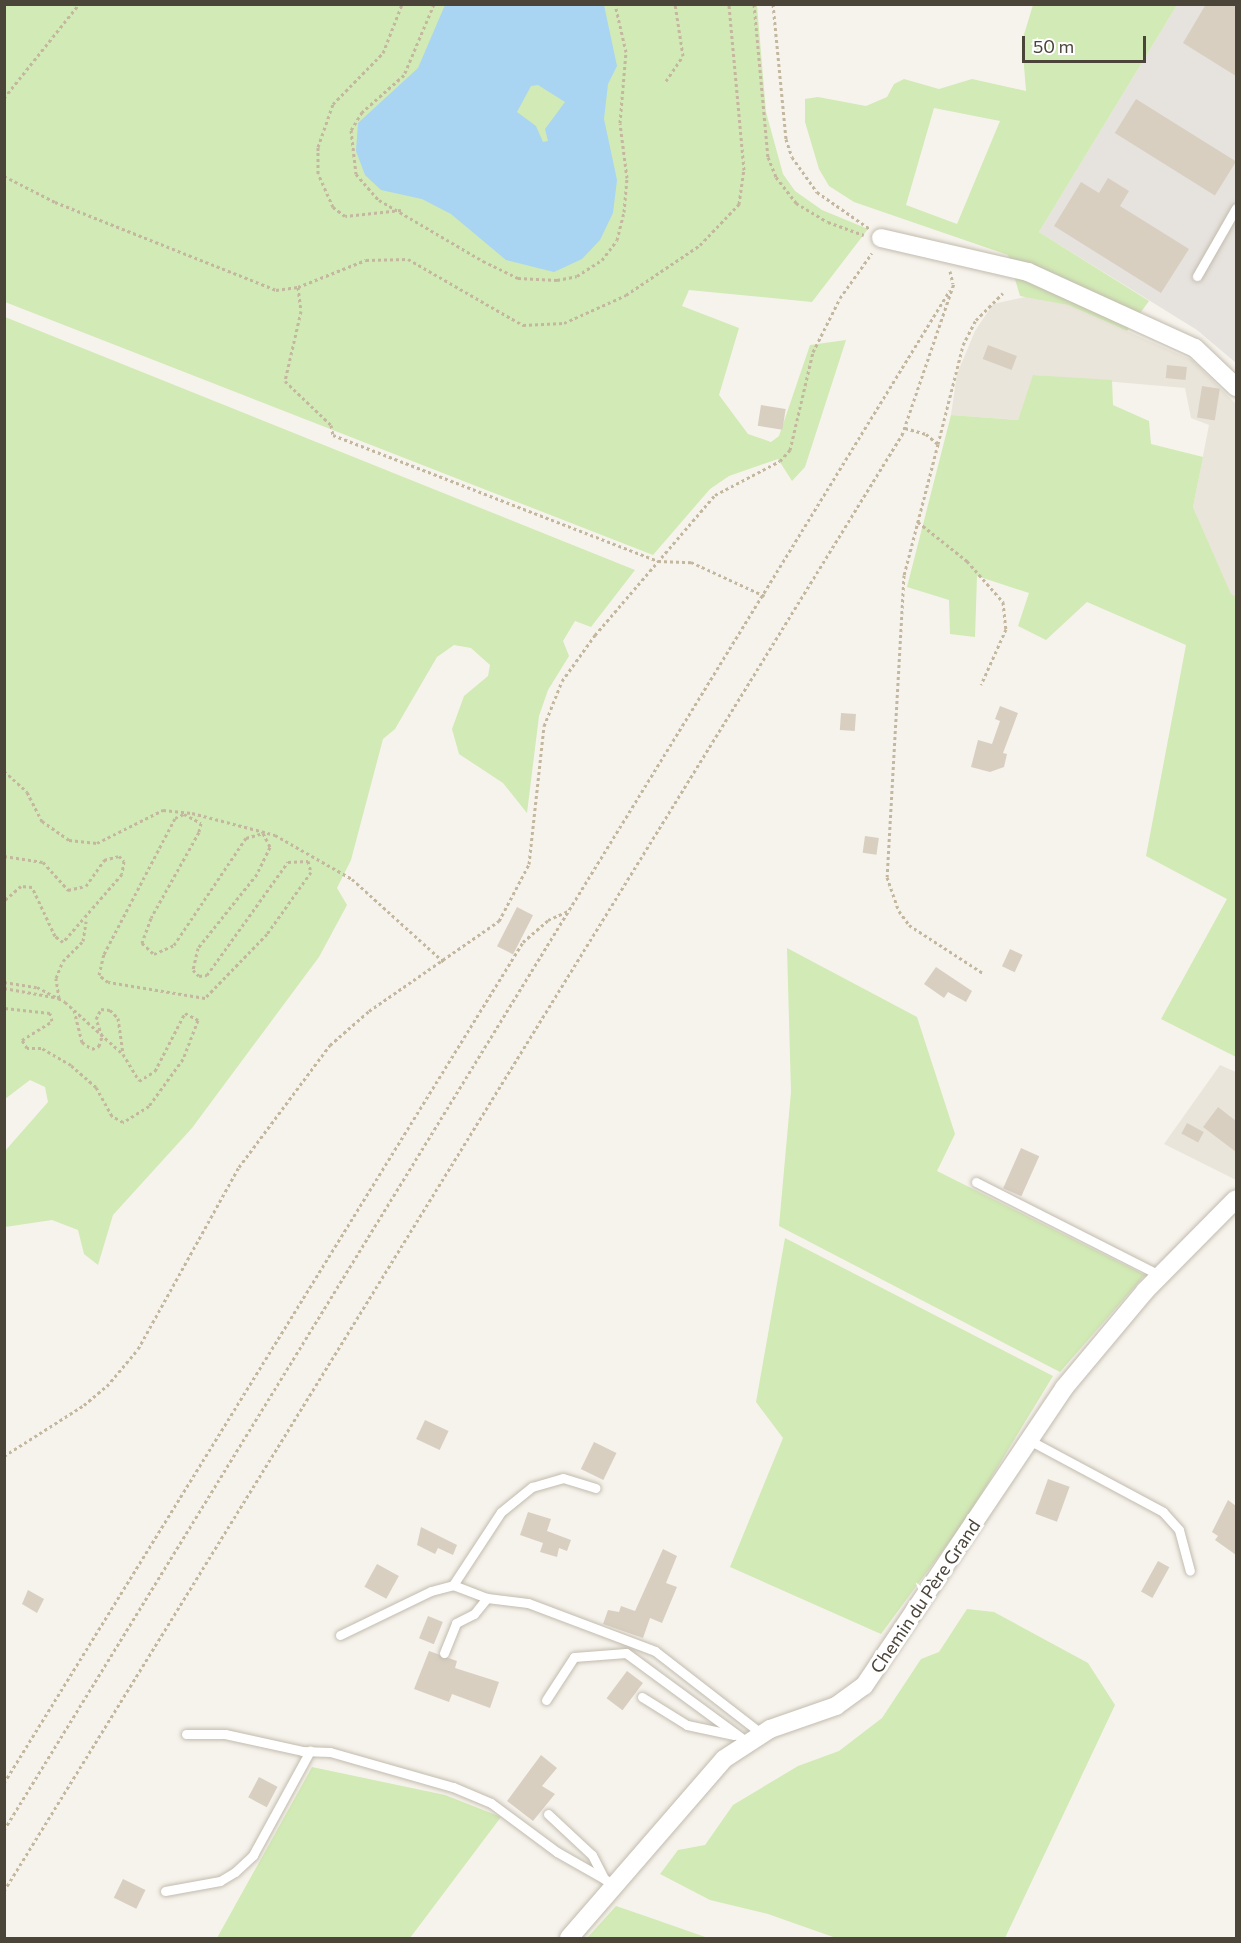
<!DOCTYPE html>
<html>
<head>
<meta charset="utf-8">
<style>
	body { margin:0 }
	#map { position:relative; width:1241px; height:1943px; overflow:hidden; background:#f6f3ec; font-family:Commissioner,sans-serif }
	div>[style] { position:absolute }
	.residential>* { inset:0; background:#eae5da }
	.industrial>* { inset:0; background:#e6e2dd }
	.green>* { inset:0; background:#d2eab5 }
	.water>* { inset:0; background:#a9d4f2 }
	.building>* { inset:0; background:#d8cfc1; transform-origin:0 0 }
	.path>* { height:3px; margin-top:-1.5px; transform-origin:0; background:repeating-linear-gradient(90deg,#c4b79f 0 3px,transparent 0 6px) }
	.roads { filter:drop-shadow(0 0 2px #c2bbae) drop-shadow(0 0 2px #c2bbae) }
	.service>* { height:9px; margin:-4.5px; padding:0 4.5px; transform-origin:4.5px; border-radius:4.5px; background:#fff }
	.minor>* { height:18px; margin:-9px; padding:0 9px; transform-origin:9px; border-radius:9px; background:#fff }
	span { translate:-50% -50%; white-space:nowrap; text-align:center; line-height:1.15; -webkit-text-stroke:6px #fff; paint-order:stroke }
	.street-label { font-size:18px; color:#4b4439 }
	.frame { position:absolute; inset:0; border:6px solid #4b4439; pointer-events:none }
	.scale { position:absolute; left:1022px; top:36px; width:124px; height:27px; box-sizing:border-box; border:3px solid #4b4439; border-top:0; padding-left:8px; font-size:18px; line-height:21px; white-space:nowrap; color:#4b4439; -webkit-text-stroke:4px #fff; paint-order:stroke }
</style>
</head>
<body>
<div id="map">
	<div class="residential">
		<i style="clip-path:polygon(1030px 296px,1068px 305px,1192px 360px,1236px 404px,1236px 597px,1231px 595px,1193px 507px,1209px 425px,1191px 418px,1185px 388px,1034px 375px,1018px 420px,951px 415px,957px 374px,975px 331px,993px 304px)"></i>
		<i style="clip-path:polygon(1220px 1065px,1236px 1072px,1236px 1180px,1164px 1144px)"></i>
	</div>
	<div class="industrial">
		<i style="clip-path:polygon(1177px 5px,1236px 5px,1236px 363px,1197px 330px,1039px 232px)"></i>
	</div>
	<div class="green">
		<i style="clip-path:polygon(5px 5px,757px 5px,766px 112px,783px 174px,795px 191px,822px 210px,868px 229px,812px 302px,689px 290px,682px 306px,739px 328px,719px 395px,748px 434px,771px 442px,779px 436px,810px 345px,846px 340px,805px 467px,792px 481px,778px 459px,729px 476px,710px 489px,653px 555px,5px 302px)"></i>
		<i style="clip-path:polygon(evenodd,1033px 5px,1177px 5px,1039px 232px,1149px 301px,1127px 331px,1068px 305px,1020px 296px,1008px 255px,854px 202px,829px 186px,819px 169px,805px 122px,805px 99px,818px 97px,866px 106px,887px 97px,894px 84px,904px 79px,939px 89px,972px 79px,1026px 91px,1022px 41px,1033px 5px,934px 108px,1000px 121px,957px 224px,906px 205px,934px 108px)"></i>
		<i style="clip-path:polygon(5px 317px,635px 570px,591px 627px,575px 621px,563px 641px,569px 656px,548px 690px,539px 716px,527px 813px,503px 783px,459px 754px,452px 729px,464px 696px,488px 676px,490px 665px,471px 648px,454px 645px,437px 657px,395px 729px,383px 739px,351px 860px,337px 888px,347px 905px,319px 957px,192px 1128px,113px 1215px,98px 1265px,84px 1254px,78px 1230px,52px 1220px,5px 1227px,5px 1151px,48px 1102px,45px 1087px,30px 1080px,5px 1099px)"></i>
		<i style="clip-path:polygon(1033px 375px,1112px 380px,1113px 405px,1149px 421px,1151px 444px,1203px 457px,1193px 507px,1231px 594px,1236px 597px,1236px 1057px,1161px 1019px,1227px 899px,1146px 856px,1186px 645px,1087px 602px,1046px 640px,1018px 626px,1029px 593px,977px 576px,975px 637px,950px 634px,949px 600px,907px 587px,951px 415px,1018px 420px)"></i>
		<i style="clip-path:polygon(787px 948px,917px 1017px,955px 1134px,937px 1171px,1145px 1275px,1060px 1372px,779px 1226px,791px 1092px)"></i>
		<i style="clip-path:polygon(785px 1238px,1053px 1376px,966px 1519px,881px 1634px,730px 1567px,783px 1438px,756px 1402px)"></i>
		<i style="clip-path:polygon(967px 1609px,994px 1612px,1088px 1663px,1115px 1705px,1005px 1938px,836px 1938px,768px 1914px,710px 1900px,660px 1874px,678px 1850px,705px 1845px,733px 1805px,798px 1766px,839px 1751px,882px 1718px,921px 1659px,939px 1652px)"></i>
		<i style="clip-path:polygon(312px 1767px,445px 1795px,501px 1817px,410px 1938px,217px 1938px)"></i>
		<i style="clip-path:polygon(616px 1906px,651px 1918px,708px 1938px,587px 1938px)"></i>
	</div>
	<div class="water">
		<i style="clip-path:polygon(evenodd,445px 5px,604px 5px,617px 66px,608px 84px,604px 119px,617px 180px,613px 213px,600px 240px,582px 259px,554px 272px,506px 260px,451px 214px,422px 199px,381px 190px,365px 175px,356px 151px,358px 123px,418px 68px,445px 5px,538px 85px,565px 102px,545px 129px,548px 141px,543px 142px,536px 126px,517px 112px,531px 86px,538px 85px)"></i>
	</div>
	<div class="building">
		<i style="clip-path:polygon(1206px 4px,1236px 4px,1236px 76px,1183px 43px)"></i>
		<i style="left:1136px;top:99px;width:118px;height:40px;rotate:32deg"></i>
		<i style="clip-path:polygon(1108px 178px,1129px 191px,1120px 206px,1189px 249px,1161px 293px,1054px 226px,1081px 182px,1099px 193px)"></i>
		<i style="left:988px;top:345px;width:31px;height:15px;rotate:21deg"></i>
		<i style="left:1167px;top:365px;width:20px;height:13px;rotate:6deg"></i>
		<i style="left:1202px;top:386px;width:18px;height:32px;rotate:9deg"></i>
		<i style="left:761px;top:405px;width:25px;height:21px;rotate:9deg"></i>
		<i style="clip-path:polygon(1000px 706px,1018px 713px,1003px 753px,1007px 754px,1004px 767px,990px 772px,971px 767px,978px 740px,992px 744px,1000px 721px,995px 719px)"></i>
		<i style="left:841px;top:713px;width:15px;height:17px;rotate:4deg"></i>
		<i style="left:865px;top:836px;width:14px;height:17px;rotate:8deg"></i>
		<i style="left:517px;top:907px;width:18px;height:44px;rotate:27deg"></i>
		<i style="left:1010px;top:949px;width:14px;height:19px;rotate:25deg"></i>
		<i style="clip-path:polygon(936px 967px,972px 991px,966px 1002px,948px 992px,944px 998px,924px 984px)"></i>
		<i style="clip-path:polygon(1218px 1107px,1236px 1121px,1236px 1152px,1203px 1127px)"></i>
		<i style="left:1187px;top:1123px;width:19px;height:12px;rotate:28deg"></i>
		<i style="left:1021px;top:1148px;width:20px;height:44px;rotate:24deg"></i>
		<i style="left:425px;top:1420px;width:26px;height:21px;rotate:25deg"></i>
		<i style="left:594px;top:1442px;width:25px;height:30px;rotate:26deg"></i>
		<i style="left:1048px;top:1479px;width:23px;height:37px;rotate:20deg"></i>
		<i style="clip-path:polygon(1228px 1500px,1236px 1506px,1236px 1555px,1215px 1540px,1218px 1536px,1212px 1532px)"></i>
		<i style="clip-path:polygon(528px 1512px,551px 1519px,547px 1531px,571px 1540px,567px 1551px,559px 1548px,557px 1557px,540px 1552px,543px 1543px,520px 1535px)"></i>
		<i style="clip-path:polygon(421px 1527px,457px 1545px,453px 1555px,438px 1548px,435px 1554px,417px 1545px)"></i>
		<i style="clip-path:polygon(663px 1549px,677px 1556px,666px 1583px,677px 1587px,662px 1623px,650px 1618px,643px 1638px,603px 1624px,608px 1610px,619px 1612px,621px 1606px,635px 1611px)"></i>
		<i style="left:1158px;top:1561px;width:13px;height:35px;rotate:29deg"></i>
		<i style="left:377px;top:1564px;width:25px;height:26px;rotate:29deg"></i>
		<i style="clip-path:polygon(28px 1590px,44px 1599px,37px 1613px,22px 1604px)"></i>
		<i style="left:428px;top:1616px;width:16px;height:24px;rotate:22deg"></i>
		<i style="clip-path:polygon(429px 1651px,457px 1661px,455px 1668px,499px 1682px,490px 1708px,452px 1694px,449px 1702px,414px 1689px)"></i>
		<i style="left:627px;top:1671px;width:20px;height:34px;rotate:37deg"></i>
		<i style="clip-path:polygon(541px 1755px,557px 1768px,542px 1786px,555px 1794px,533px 1821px,507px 1801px)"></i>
		<i style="left:259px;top:1777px;width:21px;height:23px;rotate:28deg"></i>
		<i style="left:123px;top:1879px;width:25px;height:21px;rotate:26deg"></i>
	</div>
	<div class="path">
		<i style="left:434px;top:4px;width:77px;rotate:112.9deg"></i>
		<i style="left:404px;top:75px;width:56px;rotate:138.6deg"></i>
		<i style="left:362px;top:112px;width:21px;rotate:121deg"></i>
		<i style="left:351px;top:130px;width:44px;rotate:83.5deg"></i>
		<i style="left:356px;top:174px;width:35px;rotate:49deg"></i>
		<i style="left:379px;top:200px;width:121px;rotate:30.4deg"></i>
		<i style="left:483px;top:261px;width:39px;rotate:26deg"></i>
		<i style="left:518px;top:278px;width:39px;rotate:3deg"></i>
		<i style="left:557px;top:280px;width:20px;rotate:-11deg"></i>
		<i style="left:577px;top:276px;width:30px;rotate:-33deg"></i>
		<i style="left:602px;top:260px;width:25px;rotate:-53deg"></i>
		<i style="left:617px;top:240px;width:29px;rotate:-76deg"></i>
		<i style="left:624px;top:212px;width:34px;rotate:-85deg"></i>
		<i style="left:627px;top:178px;width:55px;rotate:-97.3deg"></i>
		<i style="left:620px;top:123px;width:71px;rotate:-85.2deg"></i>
		<i style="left:626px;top:52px;width:49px;rotate:-102.9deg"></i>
		<i style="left:754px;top:4px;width:154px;rotate:84.8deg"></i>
		<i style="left:768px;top:157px;width:22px;rotate:68deg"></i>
		<i style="left:776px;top:177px;width:33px;rotate:52deg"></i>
		<i style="left:796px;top:203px;width:37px;rotate:31deg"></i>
		<i style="left:828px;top:222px;width:38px;rotate:20deg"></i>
		<i style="left:773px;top:4px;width:136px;rotate:84.5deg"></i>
		<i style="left:786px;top:139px;width:19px;rotate:72deg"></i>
		<i style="left:792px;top:157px;width:43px;rotate:54.5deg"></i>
		<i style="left:817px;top:192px;width:65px;rotate:34.9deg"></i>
		<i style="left:666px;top:81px;width:30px;rotate:-56deg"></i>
		<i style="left:683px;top:56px;width:53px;rotate:-98.7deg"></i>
		<i style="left:4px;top:98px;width:120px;rotate:-51.4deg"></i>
		<i style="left:4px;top:176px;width:57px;rotate:27deg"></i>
		<i style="left:55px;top:202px;width:238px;rotate:21.7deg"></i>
		<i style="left:276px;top:290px;width:22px;rotate:-8deg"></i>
		<i style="left:298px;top:287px;width:73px;rotate:-21.7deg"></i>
		<i style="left:366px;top:260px;width:42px;rotate:-1.4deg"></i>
		<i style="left:408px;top:259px;width:133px;rotate:29.9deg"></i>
		<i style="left:523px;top:325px;width:41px;rotate:-2.8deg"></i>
		<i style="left:564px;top:323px;width:68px;rotate:-24.3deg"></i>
		<i style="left:626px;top:295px;width:89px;rotate:-34deg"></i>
		<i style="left:700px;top:245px;width:57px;rotate:-46.4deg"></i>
		<i style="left:739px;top:204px;width:34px;rotate:-82deg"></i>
		<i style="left:744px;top:170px;width:167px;rotate:-95.2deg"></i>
		<i style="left:401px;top:210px;width:56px;rotate:173.9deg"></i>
		<i style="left:345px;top:216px;width:15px;rotate:-143deg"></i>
		<i style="left:333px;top:207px;width:36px;rotate:-114deg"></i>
		<i style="left:318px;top:174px;width:27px;rotate:-90deg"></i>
		<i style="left:318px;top:147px;width:46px;rotate:-70.8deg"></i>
		<i style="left:333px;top:104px;width:71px;rotate:-45.6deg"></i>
		<i style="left:383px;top:53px;width:53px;rotate:-68.8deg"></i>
		<i style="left:950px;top:271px;width:13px;rotate:77deg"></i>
		<i style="left:298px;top:287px;width:24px;rotate:83deg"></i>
		<i style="left:301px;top:311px;width:72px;rotate:102.9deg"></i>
		<i style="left:285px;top:381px;width:64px;rotate:43.7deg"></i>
		<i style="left:331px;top:425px;width:10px;rotate:79deg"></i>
		<i style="left:333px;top:435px;width:349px;rotate:21.2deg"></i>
		<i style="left:658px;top:561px;width:33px;rotate:2deg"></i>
		<i style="left:691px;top:562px;width:81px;rotate:24.7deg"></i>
		<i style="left:905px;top:428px;width:22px;rotate:16deg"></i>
		<i style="left:926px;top:434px;width:16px;rotate:40deg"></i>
		<i style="left:938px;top:444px;width:135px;rotate:104.5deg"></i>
		<i style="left:904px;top:575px;width:302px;rotate:93.2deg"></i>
		<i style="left:887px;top:877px;width:36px;rotate:71deg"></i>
		<i style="left:899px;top:911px;width:17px;rotate:54deg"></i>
		<i style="left:909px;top:925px;width:88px;rotate:33deg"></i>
		<i style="left:938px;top:444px;width:102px;rotate:-75.8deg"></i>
		<i style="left:963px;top:345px;width:28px;rotate:-63deg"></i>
		<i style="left:976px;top:320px;width:38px;rotate:-45deg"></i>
		<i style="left:918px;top:522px;width:63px;rotate:38.5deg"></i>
		<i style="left:967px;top:561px;width:55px;rotate:48.7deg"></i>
		<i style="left:1003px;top:602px;width:27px;rotate:84deg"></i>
		<i style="left:1006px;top:629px;width:61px;rotate:114.1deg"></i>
		<i style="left:4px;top:771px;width:31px;rotate:42deg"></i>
		<i style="left:27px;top:792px;width:33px;rotate:63deg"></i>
		<i style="left:42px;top:821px;width:33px;rotate:35deg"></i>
		<i style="left:69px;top:840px;width:28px;rotate:6deg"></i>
		<i style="left:97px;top:843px;width:74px;rotate:-26.6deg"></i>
		<i style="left:163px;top:810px;width:29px;rotate:6deg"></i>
		<i style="left:192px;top:813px;width:86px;rotate:14.8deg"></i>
		<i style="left:275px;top:835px;width:89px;rotate:29.7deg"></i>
		<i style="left:352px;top:879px;width:124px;rotate:42.1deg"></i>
		<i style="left:184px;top:814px;width:19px;rotate:28deg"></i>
		<i style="left:201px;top:823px;width:9px;rotate:103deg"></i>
		<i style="left:199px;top:832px;width:98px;rotate:119.2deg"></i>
		<i style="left:151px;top:918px;width:27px;rotate:110deg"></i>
		<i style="left:142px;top:943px;width:16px;rotate:43deg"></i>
		<i style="left:154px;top:954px;width:22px;rotate:-24deg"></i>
		<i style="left:174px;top:945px;width:129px;rotate:-56.1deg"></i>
		<i style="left:246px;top:838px;width:18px;rotate:-16deg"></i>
		<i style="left:263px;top:833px;width:16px;rotate:63deg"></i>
		<i style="left:270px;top:847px;width:30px;rotate:116deg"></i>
		<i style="left:257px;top:874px;width:95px;rotate:128.6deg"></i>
		<i style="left:198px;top:948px;width:23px;rotate:103deg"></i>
		<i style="left:193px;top:970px;width:8px;rotate:45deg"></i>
		<i style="left:199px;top:976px;width:8px;rotate:-7deg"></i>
		<i style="left:207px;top:975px;width:139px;rotate:-54.4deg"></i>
		<i style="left:288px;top:862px;width:20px;rotate:-3deg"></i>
		<i style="left:308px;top:861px;width:11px;rotate:75deg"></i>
		<i style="left:311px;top:872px;width:76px;rotate:125.4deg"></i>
		<i style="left:267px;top:934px;width:89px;rotate:134.1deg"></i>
		<i style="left:205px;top:998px;width:98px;rotate:-170.6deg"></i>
		<i style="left:108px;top:982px;width:11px;rotate:-142deg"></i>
		<i style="left:99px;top:975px;width:22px;rotate:-77deg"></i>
		<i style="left:104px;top:954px;width:153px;rotate:-62.4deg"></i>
		<i style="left:175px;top:818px;width:10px;rotate:-24deg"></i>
		<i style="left:4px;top:856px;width:39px;rotate:9deg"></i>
		<i style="left:43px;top:862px;width:38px;rotate:48deg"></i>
		<i style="left:68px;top:890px;width:18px;rotate:-13deg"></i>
		<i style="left:86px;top:886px;width:32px;rotate:-55deg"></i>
		<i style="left:104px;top:860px;width:16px;rotate:-15deg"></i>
		<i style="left:119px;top:856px;width:7px;rotate:45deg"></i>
		<i style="left:124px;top:861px;width:13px;rotate:99deg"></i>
		<i style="left:122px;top:874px;width:90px;rotate:130.9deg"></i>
		<i style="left:63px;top:942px;width:10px;rotate:-143deg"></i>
		<i style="left:55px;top:936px;width:54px;rotate:-115.1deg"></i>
		<i style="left:32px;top:887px;width:11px;rotate:-175deg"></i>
		<i style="left:21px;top:886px;width:23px;rotate:139deg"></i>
		<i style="left:4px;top:982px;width:33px;rotate:9deg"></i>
		<i style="left:37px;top:987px;width:32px;rotate:28deg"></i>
		<i style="left:65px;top:1002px;width:78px;rotate:41.9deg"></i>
		<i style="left:123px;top:1054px;width:31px;rotate:59deg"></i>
		<i style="left:139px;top:1081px;width:19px;rotate:-32deg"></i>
		<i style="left:155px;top:1071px;width:65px;rotate:-62.7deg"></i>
		<i style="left:185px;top:1013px;width:15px;rotate:28deg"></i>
		<i style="left:198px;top:1020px;width:42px;rotate:111deg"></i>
		<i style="left:183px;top:1059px;width:58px;rotate:125.9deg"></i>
		<i style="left:149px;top:1106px;width:31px;rotate:148deg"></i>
		<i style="left:123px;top:1122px;width:13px;rotate:-151deg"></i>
		<i style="left:112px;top:1116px;width:33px;rotate:-119deg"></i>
		<i style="left:96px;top:1087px;width:33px;rotate:-139deg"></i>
		<i style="left:71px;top:1065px;width:34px;rotate:-150deg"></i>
		<i style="left:41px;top:1048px;width:14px;rotate:180deg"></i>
		<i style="left:27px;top:1048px;width:9px;rotate:-122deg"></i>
		<i style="left:22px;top:1040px;width:36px;rotate:-32deg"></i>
		<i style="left:52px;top:1021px;width:8px;rotate:-104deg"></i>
		<i style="left:50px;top:1013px;width:46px;rotate:-173.8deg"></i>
		<i style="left:4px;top:988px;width:56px;rotate:10.3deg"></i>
		<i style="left:59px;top:998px;width:20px;rotate:-99deg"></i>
		<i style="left:56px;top:978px;width:18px;rotate:-68deg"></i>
		<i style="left:63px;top:961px;width:28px;rotate:-45deg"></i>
		<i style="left:83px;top:941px;width:20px;rotate:-81deg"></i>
		<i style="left:74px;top:1010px;width:33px;rotate:76deg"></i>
		<i style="left:82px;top:1042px;width:12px;rotate:35deg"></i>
		<i style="left:92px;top:1049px;width:8px;rotate:-23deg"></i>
		<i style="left:99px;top:1046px;width:10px;rotate:-73deg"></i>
		<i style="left:102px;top:1036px;width:18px;rotate:-109deg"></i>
		<i style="left:96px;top:1019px;width:11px;rotate:-63deg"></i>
		<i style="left:101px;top:1009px;width:9px;rotate:6deg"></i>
		<i style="left:110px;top:1010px;width:11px;rotate:45deg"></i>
		<i style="left:118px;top:1018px;width:36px;rotate:82deg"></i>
		<i style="left:4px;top:1456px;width:95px;rotate:-32.5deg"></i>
		<i style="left:84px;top:1405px;width:30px;rotate:-40deg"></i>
		<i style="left:107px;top:1386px;width:48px;rotate:-50deg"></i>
		<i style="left:138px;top:1349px;width:208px;rotate:-61deg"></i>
		<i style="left:239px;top:1167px;width:152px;rotate:-53.3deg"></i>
		<i style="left:330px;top:1045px;width:52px;rotate:-41.1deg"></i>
		<i style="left:369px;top:1011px;width:158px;rotate:-34.7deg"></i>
		<i style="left:499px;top:921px;width:64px;rotate:-62.2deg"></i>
		<i style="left:529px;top:864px;width:139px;rotate:-83.8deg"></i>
		<i style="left:544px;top:726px;width:48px;rotate:-68.2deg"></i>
		<i style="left:562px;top:681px;width:57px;rotate:-54.3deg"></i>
		<i style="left:595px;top:635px;width:184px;rotate:-49.4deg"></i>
		<i style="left:715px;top:495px;width:73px;rotate:-27.6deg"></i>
		<i style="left:780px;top:461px;width:15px;rotate:-48deg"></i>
		<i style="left:790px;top:450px;width:101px;rotate:-76.8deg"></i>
		<i style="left:813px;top:352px;width:60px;rotate:-63.4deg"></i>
		<i style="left:840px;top:298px;width:55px;rotate:-54.6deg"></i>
		<i style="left:4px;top:1783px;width:988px;rotate:-58.32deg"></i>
		<i style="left:523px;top:942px;width:33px;rotate:-41deg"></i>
		<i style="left:548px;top:920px;width:24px;rotate:-24deg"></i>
		<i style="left:4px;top:1830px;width:1807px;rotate:-58.44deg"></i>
		<i style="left:4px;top:1891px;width:1711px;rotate:-58.34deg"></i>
		<i style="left:902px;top:435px;width:161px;rotate:-71.1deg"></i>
	</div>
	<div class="roads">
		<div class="service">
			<i style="left:1197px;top:276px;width:78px;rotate:-60.2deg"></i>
			<i style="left:976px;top:1182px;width:205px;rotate:26.9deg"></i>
			<i style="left:1029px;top:1440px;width:152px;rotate:28.2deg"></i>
			<i style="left:1163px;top:1512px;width:24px;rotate:48deg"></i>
			<i style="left:1179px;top:1530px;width:42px;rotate:75deg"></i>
			<i style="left:453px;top:1585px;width:87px;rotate:-56.7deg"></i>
			<i style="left:501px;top:1512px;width:40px;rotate:-39deg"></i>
			<i style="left:532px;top:1487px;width:32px;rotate:-16deg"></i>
			<i style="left:563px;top:1478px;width:34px;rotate:17deg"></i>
			<i style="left:340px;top:1635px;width:101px;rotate:-25.8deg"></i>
			<i style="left:431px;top:1591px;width:23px;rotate:-15deg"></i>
			<i style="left:453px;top:1585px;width:36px;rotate:21deg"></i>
			<i style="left:487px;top:1598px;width:41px;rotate:7deg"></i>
			<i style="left:528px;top:1603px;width:136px;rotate:20.7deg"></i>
			<i style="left:655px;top:1651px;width:135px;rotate:37.8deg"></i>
			<i style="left:444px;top:1653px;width:32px;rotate:-68deg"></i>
			<i style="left:456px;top:1623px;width:20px;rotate:-27deg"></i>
			<i style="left:474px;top:1614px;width:21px;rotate:-51deg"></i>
			<i style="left:642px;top:1697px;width:53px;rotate:31.9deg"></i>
			<i style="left:687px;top:1725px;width:48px;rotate:12deg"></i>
			<i style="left:546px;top:1700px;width:51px;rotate:-56.9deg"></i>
			<i style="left:574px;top:1657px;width:52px;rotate:-4.4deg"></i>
			<i style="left:626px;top:1653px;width:150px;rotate:36.3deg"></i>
			<i style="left:186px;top:1734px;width:39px"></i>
			<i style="left:225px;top:1734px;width:79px;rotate:12.4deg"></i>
			<i style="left:302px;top:1751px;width:28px;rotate:2deg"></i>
			<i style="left:330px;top:1752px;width:128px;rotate:15.9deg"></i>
			<i style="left:453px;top:1787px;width:41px;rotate:22.8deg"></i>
			<i style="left:491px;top:1803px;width:82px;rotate:36.6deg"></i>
			<i style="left:557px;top:1852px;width:67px;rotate:29.6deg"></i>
			<i style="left:548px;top:1814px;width:60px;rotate:43deg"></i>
			<i style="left:592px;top:1855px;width:27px;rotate:63deg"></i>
			<i style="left:165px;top:1891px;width:56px;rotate:-10.3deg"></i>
			<i style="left:220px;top:1881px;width:17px;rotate:-31deg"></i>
			<i style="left:235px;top:1872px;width:25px;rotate:-43deg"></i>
			<i style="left:253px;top:1855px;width:119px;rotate:-61.3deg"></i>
		</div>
		<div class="minor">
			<i style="left:881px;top:238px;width:151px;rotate:13deg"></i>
			<i style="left:1028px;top:272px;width:183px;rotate:24.5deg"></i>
			<i style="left:1195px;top:348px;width:57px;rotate:43.6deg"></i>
			<i style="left:569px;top:1938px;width:237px;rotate:-49.1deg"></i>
			<i style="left:724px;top:1759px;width:55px;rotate:-33.1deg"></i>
			<i style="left:770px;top:1729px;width:70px;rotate:-19.2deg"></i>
			<i style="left:836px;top:1706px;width:34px;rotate:-36deg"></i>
			<i style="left:864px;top:1686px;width:359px;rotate:-56.1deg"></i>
			<i style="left:1064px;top:1388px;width:126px;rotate:-50.1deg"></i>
			<i style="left:1145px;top:1291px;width:129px;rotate:-45.3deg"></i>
		</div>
	</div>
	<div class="street-label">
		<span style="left:925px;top:1596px;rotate:-56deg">Chemin du Père Grand</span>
	</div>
	<div class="frame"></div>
	<div class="scale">50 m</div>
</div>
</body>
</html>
